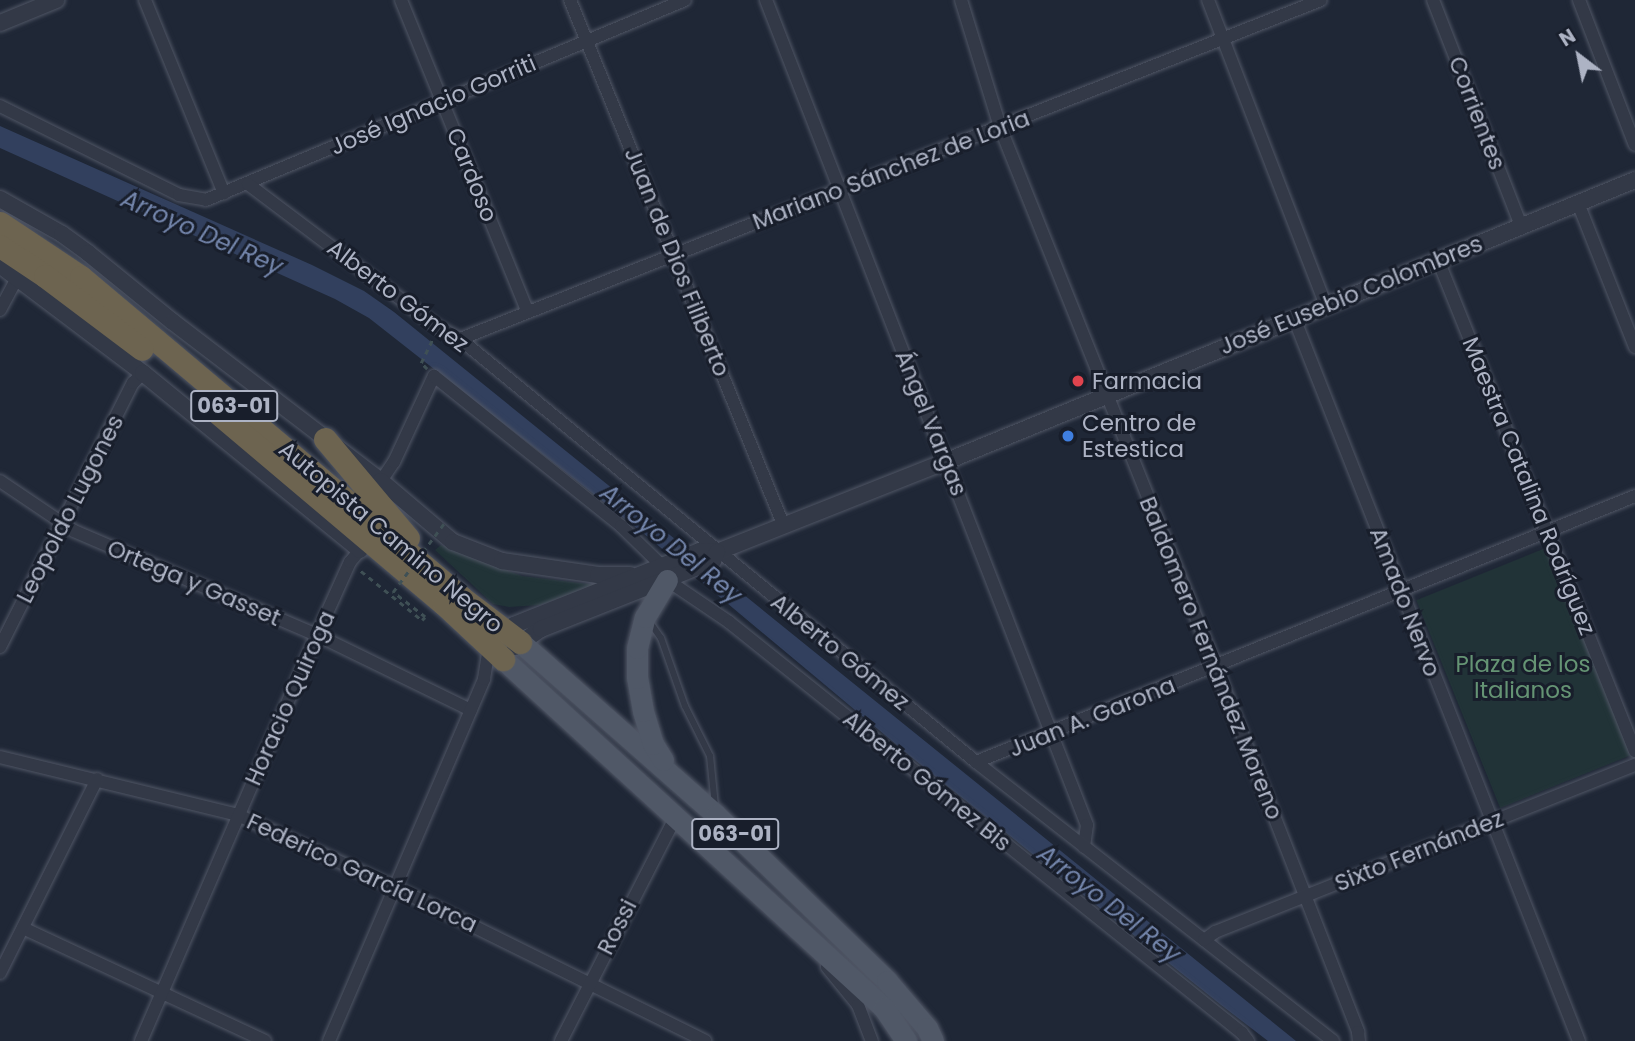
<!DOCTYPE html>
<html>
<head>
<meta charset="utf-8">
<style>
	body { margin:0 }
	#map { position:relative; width:1635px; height:1041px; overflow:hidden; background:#1f2736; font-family:Poppins,sans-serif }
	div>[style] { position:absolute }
	.green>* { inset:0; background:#213337; transform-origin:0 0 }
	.water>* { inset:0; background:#32405e }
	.path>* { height:2.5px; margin-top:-1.25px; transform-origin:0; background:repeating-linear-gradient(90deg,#3f5055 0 5px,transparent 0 10px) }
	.roads { filter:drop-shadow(0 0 2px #505665) drop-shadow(0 0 2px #505665) }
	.service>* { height:6px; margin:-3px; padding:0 3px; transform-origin:3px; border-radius:3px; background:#333947 }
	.minor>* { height:12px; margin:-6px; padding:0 6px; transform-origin:6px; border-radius:6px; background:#333947 }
	.tertiary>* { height:16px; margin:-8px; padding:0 8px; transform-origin:8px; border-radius:8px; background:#333947 }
	.primary>* { height:21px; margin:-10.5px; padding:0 10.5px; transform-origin:10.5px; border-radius:10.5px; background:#505867 }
	.motorway>* { height:23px; margin:-11.5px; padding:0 11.5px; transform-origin:11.5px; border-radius:11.5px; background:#6d6450 }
	.path-bridge>* { height:2.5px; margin-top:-1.25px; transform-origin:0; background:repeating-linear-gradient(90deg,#3f5055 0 5px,transparent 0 10px) }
	.dots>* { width:19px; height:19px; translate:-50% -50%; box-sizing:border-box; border:4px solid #181e2b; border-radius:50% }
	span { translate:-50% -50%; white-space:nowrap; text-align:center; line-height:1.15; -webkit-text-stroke:6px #181e2b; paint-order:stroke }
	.shield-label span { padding:2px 5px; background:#181e2b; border:2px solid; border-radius:5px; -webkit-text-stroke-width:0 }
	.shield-label { font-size:21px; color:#adb3c4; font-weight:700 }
	.street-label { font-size:23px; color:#adb3c4 }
	.poi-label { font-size:23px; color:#adb3c4 }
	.left { translate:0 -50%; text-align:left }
	.park-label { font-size:23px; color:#659474 }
	.water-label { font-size:24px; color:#7486ac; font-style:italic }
	.north { position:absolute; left:1544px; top:21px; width:70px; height:70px; -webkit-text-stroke:5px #181e2b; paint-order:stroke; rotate:328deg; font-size:19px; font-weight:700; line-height:28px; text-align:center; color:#adb3c4 }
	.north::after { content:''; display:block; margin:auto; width:24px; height:32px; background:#adb3c4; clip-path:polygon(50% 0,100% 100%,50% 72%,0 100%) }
</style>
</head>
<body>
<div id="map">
	<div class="green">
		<i style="clip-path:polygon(441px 545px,522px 576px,597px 585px,540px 605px,509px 607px,493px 604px,435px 550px)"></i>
		<i style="left:1548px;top:547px;width:224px;height:142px;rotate:68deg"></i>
	</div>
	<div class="water">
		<i style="clip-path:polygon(0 126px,312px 265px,364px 291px,394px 312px,1296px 1041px,1268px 1041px,1221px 1005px,916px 761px,648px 537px,369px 318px,335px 299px,0 148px)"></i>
	</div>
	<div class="path">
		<i style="left:427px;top:369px;width:8px;rotate:-135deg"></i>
		<i style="left:421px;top:363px;width:28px;rotate:-64deg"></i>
		<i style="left:361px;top:571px;width:78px;rotate:38.8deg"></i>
		<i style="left:422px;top:620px;width:4px;rotate:-45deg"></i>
		<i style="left:425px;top:617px;width:41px;rotate:-142deg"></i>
	</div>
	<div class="roads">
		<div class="service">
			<i style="left:649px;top:621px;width:21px;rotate:55deg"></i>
			<i style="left:661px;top:638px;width:72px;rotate:70.6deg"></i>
			<i style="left:685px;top:706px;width:56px;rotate:63.4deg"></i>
			<i style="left:710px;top:756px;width:50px;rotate:84.3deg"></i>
		</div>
		<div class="minor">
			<i style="left:145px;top:0;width:209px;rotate:67.8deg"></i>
			<i style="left:401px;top:0;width:336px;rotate:67.9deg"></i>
			<i style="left:570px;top:0;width:566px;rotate:67.88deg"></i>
			<i style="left:766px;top:0;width:885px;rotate:68.74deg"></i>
			<i style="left:1087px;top:825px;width:22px;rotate:98deg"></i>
			<i style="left:961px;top:0;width:133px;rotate:72.9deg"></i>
			<i style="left:1000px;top:127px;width:582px;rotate:68.2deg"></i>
			<i style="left:1216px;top:667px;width:392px;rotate:68.7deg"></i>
			<i style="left:1358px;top:1032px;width:9px;rotate:84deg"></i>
			<i style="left:1208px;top:0;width:328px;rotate:68.9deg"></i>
			<i style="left:1433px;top:0;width:243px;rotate:68.7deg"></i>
			<i style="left:1579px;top:0;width:155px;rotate:68.9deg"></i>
			<i style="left:0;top:106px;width:200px;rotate:26.4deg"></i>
			<i style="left:179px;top:195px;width:27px;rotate:10deg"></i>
			<i style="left:206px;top:200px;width:519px;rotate:-22.66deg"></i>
			<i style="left:248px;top:184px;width:238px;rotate:37deg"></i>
			<i style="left:438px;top:327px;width:25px;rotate:29deg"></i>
			<i style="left:460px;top:339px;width:667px;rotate:39.34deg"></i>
			<i style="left:976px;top:762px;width:453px;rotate:38deg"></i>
			<i style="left:1578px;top:203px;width:155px;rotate:68.4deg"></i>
			<i style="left:1438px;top:260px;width:529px;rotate:68.14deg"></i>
			<i style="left:0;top:310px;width:38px;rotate:-62deg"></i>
			<i style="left:1294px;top:318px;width:777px;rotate:68.49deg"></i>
			<i style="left:460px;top:339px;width:925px;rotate:-21.49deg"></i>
			<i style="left:0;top:481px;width:89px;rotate:34deg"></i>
			<i style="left:74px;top:531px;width:264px;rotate:23.2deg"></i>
			<i style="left:317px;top:635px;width:171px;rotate:26deg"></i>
			<i style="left:381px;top:481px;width:23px;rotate:-56deg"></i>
			<i style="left:394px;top:462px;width:95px;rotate:-65.1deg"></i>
			<i style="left:434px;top:376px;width:240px;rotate:38.7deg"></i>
			<i style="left:621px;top:526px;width:57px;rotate:44.3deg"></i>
			<i style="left:667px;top:580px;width:75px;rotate:34.1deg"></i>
			<i style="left:729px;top:622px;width:657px;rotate:38.7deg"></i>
			<i style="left:1242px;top:1033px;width:10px;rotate:53deg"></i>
			<i style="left:0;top:647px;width:296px;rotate:-63.3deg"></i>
			<i style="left:133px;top:383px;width:14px;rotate:-45deg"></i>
			<i style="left:0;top:757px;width:245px;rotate:13.7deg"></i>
			<i style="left:238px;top:815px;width:174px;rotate:24.8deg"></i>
			<i style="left:396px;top:888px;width:345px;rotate:26.3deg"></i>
			<i style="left:976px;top:762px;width:711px;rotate:-21.98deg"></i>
			<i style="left:23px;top:928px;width:267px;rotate:25deg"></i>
			<i style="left:1204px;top:940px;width:14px;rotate:-36deg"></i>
			<i style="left:1215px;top:932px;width:452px;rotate:-21.7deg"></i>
			<i style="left:827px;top:967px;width:49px;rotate:50.8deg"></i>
			<i style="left:858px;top:1005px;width:39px;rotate:69deg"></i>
			<i style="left:0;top:973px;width:217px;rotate:-63.4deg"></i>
			<i style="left:141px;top:1041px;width:443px;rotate:-66.6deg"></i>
			<i style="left:317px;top:635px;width:80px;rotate:-65.7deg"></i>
			<i style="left:350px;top:562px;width:16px;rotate:-50deg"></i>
			<i style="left:329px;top:1041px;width:394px;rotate:-66.8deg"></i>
			<i style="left:484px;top:679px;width:33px;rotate:-81deg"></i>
			<i style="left:561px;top:1041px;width:253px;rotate:-62.9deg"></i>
		</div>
		<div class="tertiary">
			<i style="left:0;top:23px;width:61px;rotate:-22.3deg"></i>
			<i style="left:0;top:199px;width:71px;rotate:29.4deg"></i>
			<i style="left:62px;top:234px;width:32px;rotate:36deg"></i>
			<i style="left:88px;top:253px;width:109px;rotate:39.1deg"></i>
			<i style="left:173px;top:322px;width:262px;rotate:37.4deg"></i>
			<i style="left:381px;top:481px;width:94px;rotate:40.3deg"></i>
			<i style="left:453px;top:542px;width:53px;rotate:21.2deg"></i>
			<i style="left:502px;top:561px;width:97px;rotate:8.3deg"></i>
			<i style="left:598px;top:575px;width:32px"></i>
			<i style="left:0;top:265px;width:179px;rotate:37.1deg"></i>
			<i style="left:143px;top:373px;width:280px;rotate:39.2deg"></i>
			<i style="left:498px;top:635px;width:19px;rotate:-32deg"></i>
			<i style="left:514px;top:625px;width:200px;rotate:-21.7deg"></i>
			<i style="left:700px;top:551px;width:17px;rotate:3deg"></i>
			<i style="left:717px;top:552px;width:247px;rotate:-21.6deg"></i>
			<i style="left:947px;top:461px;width:743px;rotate:-22.22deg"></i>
			<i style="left:515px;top:647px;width:32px;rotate:-35deg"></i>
			<i style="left:541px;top:629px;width:185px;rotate:-21.6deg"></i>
			<i style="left:713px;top:561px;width:10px;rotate:-66deg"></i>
		</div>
		<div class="primary">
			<i style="left:520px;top:642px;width:261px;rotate:41.4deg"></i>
			<i style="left:716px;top:815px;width:238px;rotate:44.1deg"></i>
			<i style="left:887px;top:981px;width:62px;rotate:49.6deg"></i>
			<i style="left:927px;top:1028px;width:14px;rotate:65deg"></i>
			<i style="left:503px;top:659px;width:517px;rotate:42.49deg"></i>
			<i style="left:884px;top:1008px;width:40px;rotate:56deg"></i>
			<i style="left:663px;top:760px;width:19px;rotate:-122deg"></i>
			<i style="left:653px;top:744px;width:34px;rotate:-107deg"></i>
			<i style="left:643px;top:711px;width:34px;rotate:-100deg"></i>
			<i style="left:637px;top:678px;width:30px;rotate:-90deg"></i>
			<i style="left:637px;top:648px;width:32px;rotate:-76deg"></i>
			<i style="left:645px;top:617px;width:43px;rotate:-59.3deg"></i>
		</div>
		<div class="motorway">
			<i style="left:0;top:223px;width:97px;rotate:33.7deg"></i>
			<i style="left:81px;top:277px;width:498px;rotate:40.1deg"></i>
			<i style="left:462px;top:598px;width:73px;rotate:37.2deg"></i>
			<i style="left:0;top:246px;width:54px;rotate:33.7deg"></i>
			<i style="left:45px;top:276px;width:121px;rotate:37deg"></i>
			<i style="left:219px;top:414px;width:294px;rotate:40.2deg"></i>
			<i style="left:444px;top:604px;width:81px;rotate:43deg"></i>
			<i style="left:325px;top:439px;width:129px;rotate:50deg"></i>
		</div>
	</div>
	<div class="path-bridge">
		<i style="left:393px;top:592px;width:87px;rotate:-53.4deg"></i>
	</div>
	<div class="dots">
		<i style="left:1078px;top:381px;background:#e0444e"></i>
		<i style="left:1068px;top:436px;background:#3f7fe0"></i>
	</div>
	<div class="shield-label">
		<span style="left:234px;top:406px">063-01</span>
		<span style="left:735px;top:834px">063-01</span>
	</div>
	<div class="street-label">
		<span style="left:433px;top:105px;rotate:-23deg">José Ignacio Gorriti</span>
		<span style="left:1477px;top:113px;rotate:69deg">Corrientes</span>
		<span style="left:891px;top:170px;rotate:-21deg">Mariano Sánchez de Loria</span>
		<span style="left:472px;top:175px;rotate:68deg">Cardoso</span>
		<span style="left:677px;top:262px;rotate:68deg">Juan de Dios Filiberto</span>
		<span style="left:1351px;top:295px;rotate:-22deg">José Eusebio Colombres</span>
		<span style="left:398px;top:296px;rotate:37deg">Alberto Gómez</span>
		<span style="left:931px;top:423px;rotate:68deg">Ángel Vargas</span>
		<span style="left:1529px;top:486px;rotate:68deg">Maestra Catalina Rodríguez</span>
		<span style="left:70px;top:509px;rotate:-63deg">Leopoldo Lugones</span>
		<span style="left:391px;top:537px;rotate:40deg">Autopista Camino Negro</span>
		<span style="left:194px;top:583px;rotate:23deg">Ortega y Gasset</span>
		<span style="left:1405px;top:602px;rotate:69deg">Amado Nervo</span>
		<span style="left:840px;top:652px;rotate:39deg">Alberto Gómez</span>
		<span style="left:1211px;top:658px;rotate:68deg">Baldomero Fernández Moreno</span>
		<span style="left:290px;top:698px;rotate:-66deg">Horacio Quiroga</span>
		<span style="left:1092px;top:717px;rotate:-22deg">Juan A. Garona</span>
		<span style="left:927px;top:781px;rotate:39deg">Alberto Gómez Bis</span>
		<span style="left:1419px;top:851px;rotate:-22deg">Sixto Fernández</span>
		<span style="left:362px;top:873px;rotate:25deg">Federico García Lorca</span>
		<span style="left:617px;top:927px;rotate:-63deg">Rossi</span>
	</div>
	<div class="poi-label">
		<span class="left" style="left:1092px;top:381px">Farmacia</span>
		<span class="left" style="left:1082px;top:436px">Centro de<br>Estestica</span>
	</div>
	<div class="park-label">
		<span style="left:1523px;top:677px">Plaza de los<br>Italianos</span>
	</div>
	<div class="water-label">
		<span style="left:202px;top:233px;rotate:24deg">Arroyo Del Rey</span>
		<span style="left:671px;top:544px;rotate:39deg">Arroyo Del Rey</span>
		<span style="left:1109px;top:904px;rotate:38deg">Arroyo Del Rey</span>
	</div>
	<div class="north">N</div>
</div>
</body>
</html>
